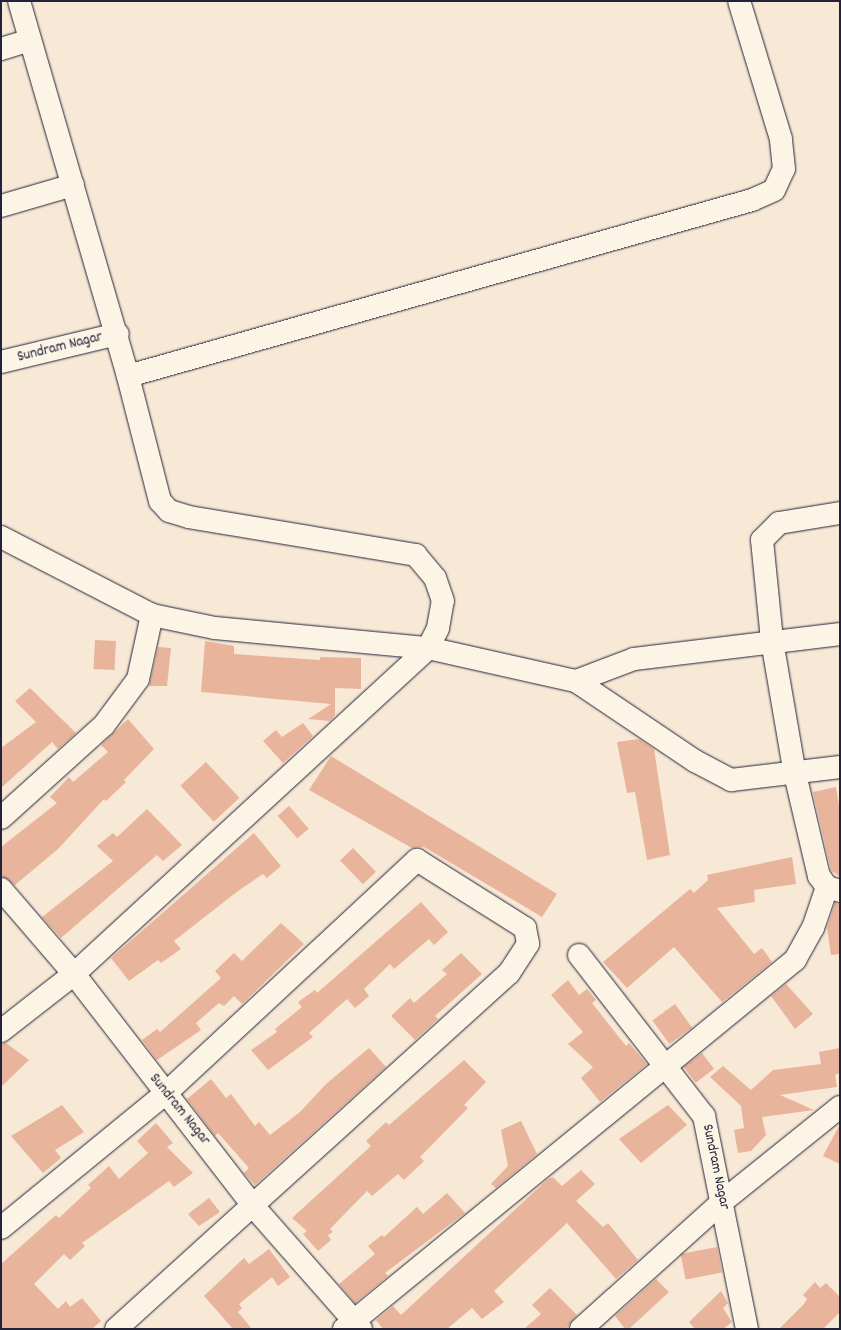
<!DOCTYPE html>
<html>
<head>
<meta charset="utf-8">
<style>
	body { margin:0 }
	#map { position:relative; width:841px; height:1330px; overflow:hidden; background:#f8e8d6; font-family:Dekko,sans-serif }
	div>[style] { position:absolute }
	.building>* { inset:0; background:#e9b49c; transform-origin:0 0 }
	.roads { filter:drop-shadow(0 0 1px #22223b) drop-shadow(0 0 1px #22223b) }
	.minor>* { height:22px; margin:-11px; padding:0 11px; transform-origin:11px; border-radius:11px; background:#fcf5e5 }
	span { translate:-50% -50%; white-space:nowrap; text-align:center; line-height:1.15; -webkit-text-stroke:5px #fcf5e5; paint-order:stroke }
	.street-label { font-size:15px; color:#22223b }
	.frame { position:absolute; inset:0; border:2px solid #22223b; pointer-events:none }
</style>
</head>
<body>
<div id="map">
	<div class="building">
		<i style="left:95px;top:640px;width:21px;height:29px;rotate:3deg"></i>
		<i style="clip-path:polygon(205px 641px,234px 646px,234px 654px,320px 660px,320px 657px,361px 658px,361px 689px,335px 688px,335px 715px,330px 721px,308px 719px,331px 704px,201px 692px)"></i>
		<i style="clip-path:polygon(158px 647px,171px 648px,167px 686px,149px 686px)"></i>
		<i style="clip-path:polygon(30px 688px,76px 733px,58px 749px,52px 742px,1px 788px,1px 748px,36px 722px,15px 701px)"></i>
		<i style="clip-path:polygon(128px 719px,154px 749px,124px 780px,126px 782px,106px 801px,104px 799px,58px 849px,15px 885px,1px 876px,1px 847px,57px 803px,50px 797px,69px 777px,73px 782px,108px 752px,101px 745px)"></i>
		<i style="clip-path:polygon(303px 723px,313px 736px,283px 763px,263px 741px,276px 730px,282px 737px)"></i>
		<i style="clip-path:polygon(639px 739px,654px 749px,670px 855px,647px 860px,635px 792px,627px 793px,617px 742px)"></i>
		<i style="clip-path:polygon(331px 756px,557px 894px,542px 917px,424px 847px,412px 848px,309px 790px)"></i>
		<i style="left:206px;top:762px;width:49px;height:35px;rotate:47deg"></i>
		<i style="clip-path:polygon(836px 787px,840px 813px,840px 877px,831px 870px,813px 792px)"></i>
		<i style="left:289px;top:806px;width:30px;height:15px;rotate:49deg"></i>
		<i style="clip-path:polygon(147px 809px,182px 845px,163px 861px,157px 855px,61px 938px,42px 917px,113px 861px,97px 846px,113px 833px,117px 837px)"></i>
		<i style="clip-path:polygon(254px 833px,281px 866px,267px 878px,263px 874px,238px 891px,174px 941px,181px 949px,161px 963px,158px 960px,129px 981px,111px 958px)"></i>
		<i style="left:353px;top:848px;width:33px;height:18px;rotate:46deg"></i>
		<i style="clip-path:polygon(792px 857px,796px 884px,754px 890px,755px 902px,717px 908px,754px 954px,762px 948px,772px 962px,722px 1002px,674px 947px,627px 988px,603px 962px,690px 889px,694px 893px,708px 880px,707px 875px)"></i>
		<i style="clip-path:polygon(421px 902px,448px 932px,434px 945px,429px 939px,394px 969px,390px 964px,364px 989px,369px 996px,355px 1008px,347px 999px,309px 1033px,313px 1037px,268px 1070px,251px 1050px,277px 1032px,275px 1029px,302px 1007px,298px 1002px,315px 990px,317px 993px)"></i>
		<i style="clip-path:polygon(835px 903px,840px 904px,840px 954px,831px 955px,827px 928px)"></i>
		<i style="clip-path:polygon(281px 923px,304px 944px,242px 1004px,234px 996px,224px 1006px,219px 1003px,196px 1023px,201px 1030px,157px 1060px,142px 1040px,157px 1029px,160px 1032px,221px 978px,215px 971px,234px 953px,242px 961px)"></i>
		<i style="clip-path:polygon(461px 953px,482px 974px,435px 1016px,438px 1019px,415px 1040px,391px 1016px,410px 998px,414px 1003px,447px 974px,442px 970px)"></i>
		<i style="clip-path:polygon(568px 980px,579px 995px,587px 989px,596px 1000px,592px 1003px,626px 1046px,629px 1043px,647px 1064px,600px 1102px,581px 1078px,593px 1067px,568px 1044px,583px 1032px,551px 995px)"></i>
		<i style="clip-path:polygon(786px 984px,813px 1014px,795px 1029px,771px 996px)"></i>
		<i style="left:675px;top:1004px;width:29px;height:28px;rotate:54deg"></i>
		<i style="clip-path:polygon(6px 1043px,29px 1060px,1px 1087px,1px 1044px)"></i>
		<i style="clip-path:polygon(369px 1048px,386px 1067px,255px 1185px,244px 1173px,249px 1168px,218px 1133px,215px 1136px,187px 1099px,211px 1079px,226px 1098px,231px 1094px,255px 1126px,259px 1122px,270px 1135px,300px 1112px,326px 1084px)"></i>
		<i style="clip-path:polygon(840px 1048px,840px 1073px,835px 1075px,837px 1087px,780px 1095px,814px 1110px,762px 1117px,766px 1135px,751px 1151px,738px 1153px,734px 1130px,744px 1128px,741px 1106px,710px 1077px,723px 1066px,751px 1090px,773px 1070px,821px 1064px,819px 1052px)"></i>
		<i style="left:702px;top:1053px;width:20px;height:23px;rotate:53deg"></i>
		<i style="clip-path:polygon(464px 1060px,486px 1082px,464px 1105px,468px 1108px,420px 1157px,424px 1161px,404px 1180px,398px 1174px,372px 1196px,367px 1191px,330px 1229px,333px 1232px,328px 1235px,331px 1240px,318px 1251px,303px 1234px,307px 1231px,292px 1218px,371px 1146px,366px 1141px,386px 1122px,389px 1125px)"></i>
		<i style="clip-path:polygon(62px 1105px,84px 1132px,55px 1150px,61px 1158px,43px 1173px,11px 1136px)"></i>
		<i style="clip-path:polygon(668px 1105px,687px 1125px,641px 1163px,619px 1139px)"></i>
		<i style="clip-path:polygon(521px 1121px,537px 1154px,496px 1188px,491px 1184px,508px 1166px,501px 1130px)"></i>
		<i style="clip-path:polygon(156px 1123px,173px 1143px,167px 1147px,193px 1173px,174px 1187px,169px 1181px,82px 1243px,85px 1246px,70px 1260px,64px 1254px,34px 1284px,58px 1309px,66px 1301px,70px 1307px,82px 1298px,101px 1321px,92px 1329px,1px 1329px,1px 1264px,56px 1215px,59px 1218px,91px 1188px,88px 1185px,109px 1166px,119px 1179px,148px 1153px,137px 1141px)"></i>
		<i style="clip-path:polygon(840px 1124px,840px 1164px,823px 1156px)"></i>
		<i style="clip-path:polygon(581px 1170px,595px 1184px,576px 1201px,603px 1227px,608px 1223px,638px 1260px,616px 1279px,567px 1223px,494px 1291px,504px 1302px,482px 1319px,472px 1308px,447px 1329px,383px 1329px,376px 1320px,393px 1306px,401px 1315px,548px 1179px,553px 1177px,562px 1186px)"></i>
		<i style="clip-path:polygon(447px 1193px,465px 1213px,385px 1273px,388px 1276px,355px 1303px,339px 1284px,375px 1254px,368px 1246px,382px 1235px,384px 1237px,417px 1207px,423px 1214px)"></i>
		<i style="clip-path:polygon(209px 1198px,220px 1212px,199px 1226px,188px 1214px)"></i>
		<i style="left:717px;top:1247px;width:26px;height:37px;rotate:79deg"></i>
		<i style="clip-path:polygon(269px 1249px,290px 1277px,278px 1286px,272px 1277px,239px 1304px,242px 1308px,238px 1312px,252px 1329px,233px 1329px,204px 1296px,244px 1258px,249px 1264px)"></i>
		<i style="clip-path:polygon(656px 1279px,669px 1292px,629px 1329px,625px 1329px,615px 1316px)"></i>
		<i style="clip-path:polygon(815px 1282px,820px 1288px,826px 1283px,840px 1297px,840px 1312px,823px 1329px,779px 1329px,804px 1304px,807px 1299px,803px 1295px)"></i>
		<i style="clip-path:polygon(550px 1288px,577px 1315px,566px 1329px,524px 1329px,541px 1314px,532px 1305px)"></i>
		<i style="clip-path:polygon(721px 1291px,728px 1303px,723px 1308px,732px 1322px,723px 1329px,695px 1329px,689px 1322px)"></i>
	</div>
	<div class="roads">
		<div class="minor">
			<i style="left:19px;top:1px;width:391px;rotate:73.8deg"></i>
			<i style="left:128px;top:376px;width:648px;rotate:-15.75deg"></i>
			<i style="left:752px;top:200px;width:24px;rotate:-24deg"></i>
			<i style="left:774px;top:190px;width:23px;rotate:-65deg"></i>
			<i style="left:784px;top:169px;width:30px;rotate:-96deg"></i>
			<i style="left:781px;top:139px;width:144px;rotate:-106.9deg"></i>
			<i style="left:1px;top:49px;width:30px;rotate:-17deg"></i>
			<i style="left:1px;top:206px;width:75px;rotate:-16.3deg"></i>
			<i style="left:1px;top:362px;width:120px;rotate:-13.5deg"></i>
			<i style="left:840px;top:513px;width:62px;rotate:170.7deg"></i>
			<i style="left:779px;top:523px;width:24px;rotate:135deg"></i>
			<i style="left:762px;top:540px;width:101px;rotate:84.3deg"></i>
			<i style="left:772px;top:641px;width:135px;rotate:80.2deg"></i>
			<i style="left:795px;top:774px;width:105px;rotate:76.8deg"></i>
			<i style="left:819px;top:876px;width:14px;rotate:54deg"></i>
			<i style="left:827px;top:887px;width:14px;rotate:17deg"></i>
			<i style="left:1px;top:537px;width:170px;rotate:27.3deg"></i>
			<i style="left:152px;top:615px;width:64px;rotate:11.7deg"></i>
			<i style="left:215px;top:628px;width:214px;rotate:5.4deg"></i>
			<i style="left:428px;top:648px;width:152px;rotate:12.6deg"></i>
			<i style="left:576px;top:681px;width:143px;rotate:33.9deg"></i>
			<i style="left:695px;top:761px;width:41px;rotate:27.8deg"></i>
			<i style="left:731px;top:780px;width:110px;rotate:-6.8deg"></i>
			<i style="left:576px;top:681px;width:62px;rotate:-20.8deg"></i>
			<i style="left:634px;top:659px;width:208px;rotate:-6.9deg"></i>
			<i style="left:1px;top:818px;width:139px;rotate:-42.1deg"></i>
			<i style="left:104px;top:725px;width:57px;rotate:-53.5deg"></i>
			<i style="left:138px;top:679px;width:66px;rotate:-77.7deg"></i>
			<i style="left:1px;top:889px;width:112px;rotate:49.3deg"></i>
			<i style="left:74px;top:974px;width:294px;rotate:52.3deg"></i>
			<i style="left:254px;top:1207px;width:162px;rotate:48.7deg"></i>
			<i style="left:579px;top:955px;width:204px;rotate:52.2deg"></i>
			<i style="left:704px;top:1116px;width:217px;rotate:78.6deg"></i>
			<i style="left:1px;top:1031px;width:93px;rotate:-38deg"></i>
			<i style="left:74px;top:974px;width:481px;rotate:-42.6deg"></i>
			<i style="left:428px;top:648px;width:22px;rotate:-63deg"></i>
			<i style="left:438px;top:628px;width:27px;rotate:-80deg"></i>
			<i style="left:443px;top:601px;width:24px;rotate:-109deg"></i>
			<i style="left:435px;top:578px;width:30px;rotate:-130deg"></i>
			<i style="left:416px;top:555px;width:230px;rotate:-170.5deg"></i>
			<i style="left:189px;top:517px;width:21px;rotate:-163deg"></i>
			<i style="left:169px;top:511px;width:13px;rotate:-132deg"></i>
			<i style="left:160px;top:501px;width:129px;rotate:-104.4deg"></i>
			<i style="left:1px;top:1228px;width:212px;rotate:-39.3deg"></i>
			<i style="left:165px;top:1094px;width:344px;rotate:-42.9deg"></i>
			<i style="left:417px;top:860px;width:128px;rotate:32.2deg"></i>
			<i style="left:525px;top:928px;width:16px;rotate:79deg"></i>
			<i style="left:528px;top:944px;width:35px;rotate:123deg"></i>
			<i style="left:509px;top:973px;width:530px;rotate:137.83deg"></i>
			<i style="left:344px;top:1329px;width:583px;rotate:-39.29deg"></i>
			<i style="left:795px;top:960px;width:37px;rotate:-61deg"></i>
			<i style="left:813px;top:928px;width:43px;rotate:-71.1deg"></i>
			<i style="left:581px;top:1329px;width:191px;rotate:-42deg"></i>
			<i style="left:723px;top:1201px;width:150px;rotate:-38.8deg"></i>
		</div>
	</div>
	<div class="street-label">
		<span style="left:60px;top:348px;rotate:-14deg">Sundram Nagar</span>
		<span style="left:179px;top:1110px;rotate:51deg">Sundram Nagar</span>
		<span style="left:715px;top:1167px;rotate:78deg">Sundram Nagar</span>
	</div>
	<div class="frame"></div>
</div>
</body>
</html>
